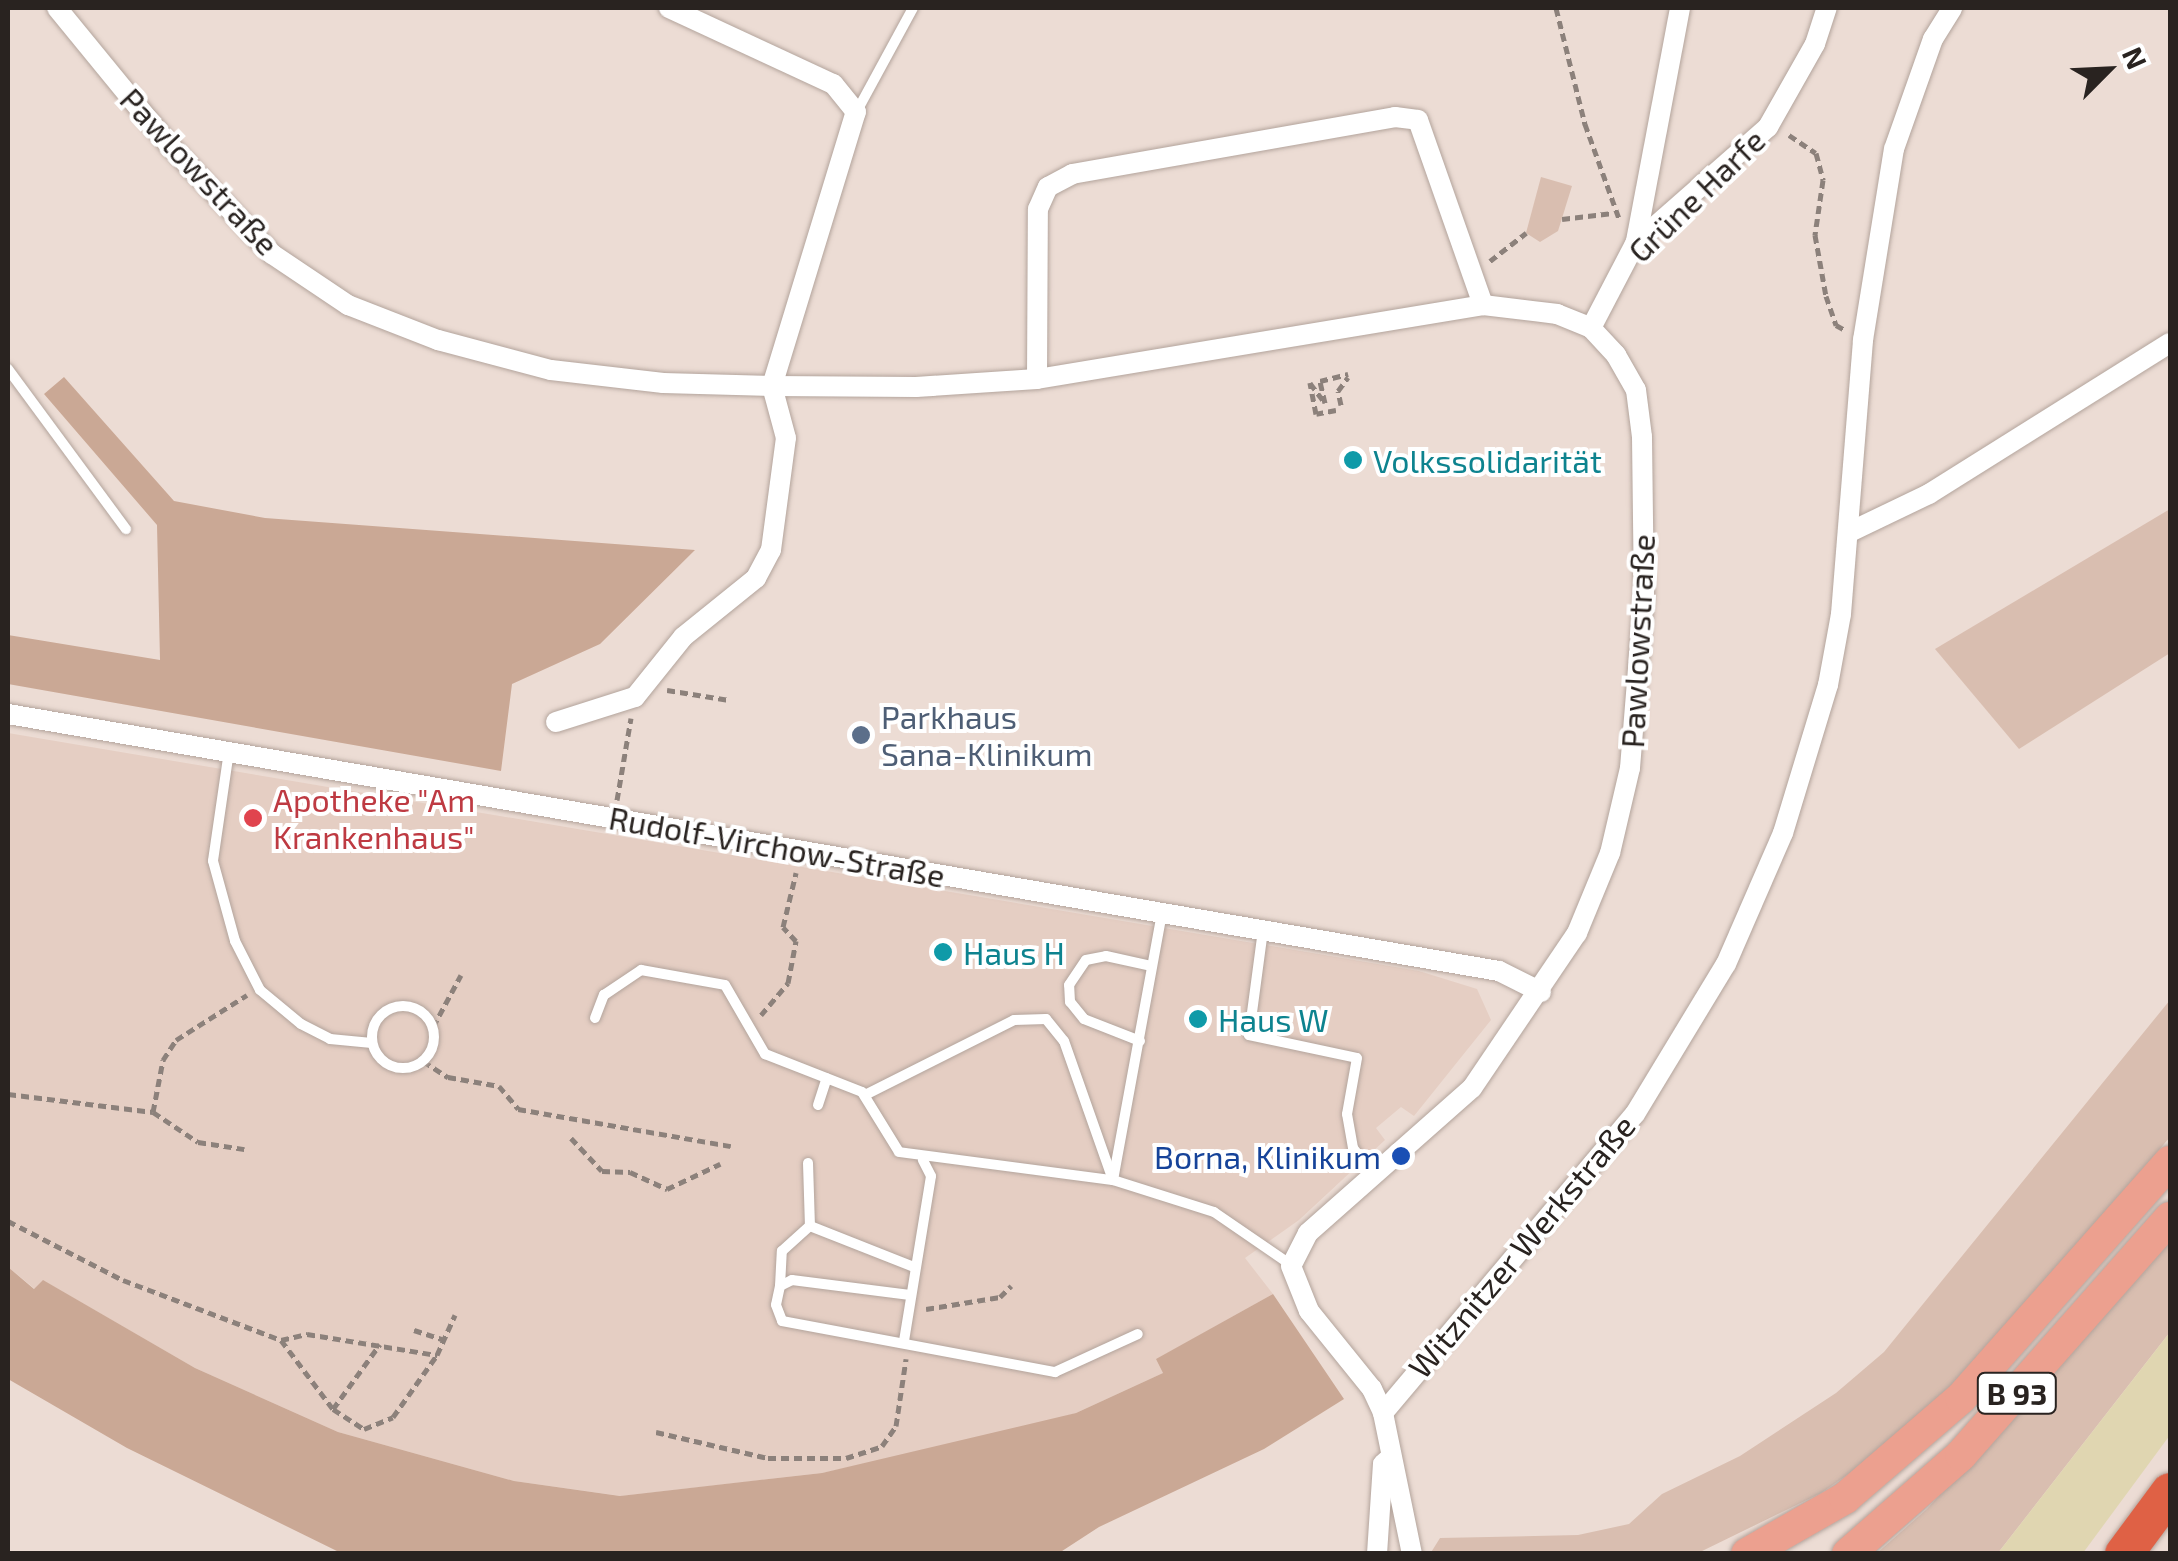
<!DOCTYPE html>
<html>
<head>
<meta charset="utf-8">
<style>
	body { margin:0 }
	#map { position:relative; width:2178px; height:1561px; overflow:hidden; background:#ecdcd4; font-family:"Exo 2",sans-serif }
	div>[style] { position:absolute }
	.built>* { inset:0; background:#e5cec3 }
	.green>* { inset:0; background:#d9beb0 }
	.forest>* { inset:0; background:#caa895 }
	.sand>* { inset:0; background:#e0d6b1 }
	.path>* { height:5px; margin-top:-2.5px; transform-origin:0; background:repeating-linear-gradient(90deg,#8c817b 0 8px,transparent 0 13px) }
	.roads { filter:drop-shadow(0 0 2px #b3a49c) drop-shadow(0 0 2px #b3a49c) }
	.service>* { height:10px; margin:-5px; padding:0 5px; transform-origin:5px; border-radius:5px; background:#fff }
	.service>.ring { margin:-5px; padding:0; box-sizing:content-box; background:none; border:10px solid #fff; border-radius:50% }
	.minor>* { height:20px; margin:-10px; padding:0 10px; transform-origin:10px; border-radius:10px; background:#fff }
	.primary>* { height:32px; margin:-16px; padding:0 16px; transform-origin:16px; border-radius:16px; background:#eca08f }
	.motorway>* { height:38px; margin:-19px; padding:0 19px; transform-origin:19px; border-radius:19px; background:#df6145 }
	.dots>* { width:28px; height:28px; translate:-50% -50%; box-sizing:border-box; border:5px solid #fff; border-radius:50% }
	span { translate:-50% -50%; white-space:nowrap; text-align:center; line-height:1.15; -webkit-text-stroke:8px #fff; paint-order:stroke }
	.shield-label span { padding:2px 8px; background:#fff; border:2px solid; border-radius:8px; -webkit-text-stroke-width:0 }
	.shield-label { font-size:30px; color:#292320; font-weight:700 }
	.street-label { font-size:32px; color:#292320 }
	.culture-label { font-size:32px; color:#0d838f }
	.left { translate:0 -50%; text-align:left }
	.service-label { font-size:32px; color:#4e5e75 }
	.health-label { font-size:32px; color:#be3a42 }
	.transit-label { font-size:32px; color:#164399 }
	.right { translate:-100% -50%; text-align:right }
	.frame { position:absolute; inset:0; border:10px solid #292320; pointer-events:none }
	.north { position:absolute; left:2058px; top:20px; width:100px; height:100px; -webkit-text-stroke:8px #fff; paint-order:stroke; rotate:66deg; font-size:28px; font-weight:700; line-height:40px; text-align:center; color:#292320 }
	.north::after { content:''; display:block; margin:auto; width:35px; height:45px; background:#292320; clip-path:polygon(50% 0,100% 100%,50% 72%,0 100%) }
</style>
</head>
<body>
<div id="map">
	<div class="built">
		<i style="clip-path:polygon(8px 733px,1419px 971px,1477px 989px,1491px 1020px,1414px 1116px,1401px 1107px,1376px 1128px,1385px 1140px,1299px 1220px,1245px 1258px,1273px 1294px,1157px 1359px,1163px 1373px,1076px 1413px,1004px 1434px,822px 1473px,621px 1496px,514px 1481px,338px 1432px,195px 1368px,44px 1281px,35px 1289px,8px 1267px)"></i>
	</div>
	<div class="green">
		<i style="clip-path:polygon(1541px 177px,1572px 186px,1558px 231px,1540px 242px,1526px 233px)"></i>
		<i style="clip-path:polygon(2170px 509px,2170px 653px,2019px 749px,1935px 649px)"></i>
		<i style="clip-path:polygon(2170px 1000px,2170px 1137px,1980px 1360px,1896px 1441px,1821px 1493px,1698px 1553px,1430px 1554px,1440px 1538px,1578px 1535px,1629px 1524px,1662px 1494px,1740px 1456px,1836px 1393px,1884px 1352px)"></i>
		<i style="clip-path:polygon(2170px 1240px,2170px 1332px,1998px 1553px,1876px 1554px,1927px 1509px)"></i>
	</div>
	<div class="forest">
		<i style="clip-path:polygon(64px 377px,174px 501px,265px 518px,695px 550px,600px 644px,512px 684px,501px 771px,8px 684px,8px 635px,160px 660px,157px 525px,44px 394px)"></i>
		<i style="clip-path:polygon(8px 1267px,34px 1289px,43px 1280px,195px 1368px,338px 1432px,514px 1481px,620px 1496px,822px 1473px,1076px 1413px,1163px 1373px,1156px 1359px,1273px 1294px,1344px 1399px,1264px 1449px,1099px 1527px,1059px 1553px,341px 1553px,127px 1448px,8px 1379px)"></i>
	</div>
	<div class="sand">
		<i style="clip-path:polygon(2170px 1332px,2170px 1435px,2083px 1553px,1998px 1553px)"></i>
	</div>
	<div class="path">
		<i style="left:1556px;top:8px;width:120px;rotate:76deg"></i>
		<i style="left:1585px;top:124px;width:103px;rotate:70.2deg"></i>
		<i style="left:1789px;top:135px;width:32px;rotate:34deg"></i>
		<i style="left:1816px;top:153px;width:28px;rotate:75deg"></i>
		<i style="left:1823px;top:180px;width:56px;rotate:98.3deg"></i>
		<i style="left:1815px;top:235px;width:62px;rotate:79.8deg"></i>
		<i style="left:1826px;top:296px;width:31px;rotate:71deg"></i>
		<i style="left:1836px;top:325px;width:10px;rotate:29deg"></i>
		<i style="left:1562px;top:219px;width:51px;rotate:-6.7deg"></i>
		<i style="left:1490px;top:261px;width:46px;rotate:-37.9deg"></i>
		<i style="left:1341px;top:405px;width:14px;rotate:-102deg"></i>
		<i style="left:1338px;top:391px;width:17px;rotate:-54deg"></i>
		<i style="left:1336px;top:410px;width:20px;rotate:169deg"></i>
		<i style="left:1316px;top:414px;width:32px;rotate:-101deg"></i>
		<i style="left:1310px;top:383px;width:25px;rotate:53deg"></i>
		<i style="left:1325px;top:403px;width:23px;rotate:-103deg"></i>
		<i style="left:1320px;top:381px;width:29px;rotate:-14deg"></i>
		<i style="left:667px;top:690px;width:63px;rotate:9.2deg"></i>
		<i style="left:617px;top:800px;width:83px;rotate:-80.3deg"></i>
		<i style="left:761px;top:1015px;width:42px;rotate:-49.8deg"></i>
		<i style="left:788px;top:983px;width:43px;rotate:-79.2deg"></i>
		<i style="left:796px;top:941px;width:19px;rotate:-133deg"></i>
		<i style="left:783px;top:927px;width:56px;rotate:-76.5deg"></i>
		<i style="left:433px;top:1027px;width:59px;rotate:-61.7deg"></i>
		<i style="left:423px;top:1061px;width:30px;rotate:33deg"></i>
		<i style="left:448px;top:1077px;width:52px;rotate:10deg"></i>
		<i style="left:499px;top:1086px;width:30px;rotate:50deg"></i>
		<i style="left:518px;top:1109px;width:216px;rotate:9.9deg"></i>
		<i style="left:8px;top:1094px;width:146px;rotate:7.1deg"></i>
		<i style="left:153px;top:1112px;width:53px;rotate:-79.1deg"></i>
		<i style="left:163px;top:1060px;width:24px;rotate:-57deg"></i>
		<i style="left:176px;top:1040px;width:84px;rotate:-32.4deg"></i>
		<i style="left:153px;top:1112px;width:54px;rotate:33.7deg"></i>
		<i style="left:198px;top:1142px;width:47px;rotate:8.7deg"></i>
		<i style="left:571px;top:1138px;width:45px;rotate:46.8deg"></i>
		<i style="left:602px;top:1171px;width:28px;rotate:2deg"></i>
		<i style="left:630px;top:1172px;width:41px;rotate:24.7deg"></i>
		<i style="left:667px;top:1189px;width:59px;rotate:-25.3deg"></i>
		<i style="left:8px;top:1221px;width:129px;rotate:27.2deg"></i>
		<i style="left:123px;top:1280px;width:169px;rotate:20.8deg"></i>
		<i style="left:281px;top:1340px;width:86px;rotate:53deg"></i>
		<i style="left:333px;top:1409px;width:37px;rotate:33deg"></i>
		<i style="left:364px;top:1429px;width:31px;rotate:-22deg"></i>
		<i style="left:393px;top:1417px;width:76px;rotate:-54.6deg"></i>
		<i style="left:926px;top:1309px;width:75px;rotate:-9.2deg"></i>
		<i style="left:1000px;top:1297px;width:16px;rotate:-45deg"></i>
		<i style="left:414px;top:1330px;width:32px;rotate:18deg"></i>
		<i style="left:281px;top:1340px;width:27px;rotate:-13deg"></i>
		<i style="left:307px;top:1334px;width:132px;rotate:9.2deg"></i>
		<i style="left:437px;top:1355px;width:44px;rotate:-65.8deg"></i>
		<i style="left:333px;top:1409px;width:80px;rotate:-54.1deg"></i>
		<i style="left:656px;top:1432px;width:115px;rotate:13.1deg"></i>
		<i style="left:768px;top:1458px;width:78px"></i>
		<i style="left:846px;top:1458px;width:38px;rotate:-18deg"></i>
		<i style="left:882px;top:1446px;width:24px;rotate:-55deg"></i>
		<i style="left:896px;top:1426px;width:68px;rotate:-81.5deg"></i>
	</div>
	<div class="roads">
		<div class="service">
			<i style="left:857px;top:111px;width:117px;rotate:-61.5deg"></i>
			<i style="left:8px;top:369px;width:199px;rotate:53.6deg"></i>
			<i style="left:229px;top:751px;width:111px;rotate:98.3deg"></i>
			<i style="left:213px;top:861px;width:83px;rotate:74.6deg"></i>
			<i style="left:235px;top:941px;width:55px;rotate:63deg"></i>
			<i style="left:260px;top:990px;width:53px;rotate:39.7deg"></i>
			<i style="left:301px;top:1024px;width:33px;rotate:27deg"></i>
			<i style="left:330px;top:1039px;width:42px;rotate:5.4deg"></i>
			<i style="left:1263px;top:930px;width:106px;rotate:97.6deg"></i>
			<i style="left:1249px;top:1035px;width:110px;rotate:12deg"></i>
			<i style="left:1357px;top:1058px;width:57px;rotate:100.1deg"></i>
			<i style="left:1347px;top:1114px;width:35px;rotate:80deg"></i>
			<i style="left:1353px;top:1148px;width:37px;rotate:52deg"></i>
			<i class="ring" style="left:372px;top:1006px;width:52px;height:52px"></i>
			<i style="left:595px;top:1018px;width:25px;rotate:-69deg"></i>
			<i style="left:604px;top:995px;width:45px;rotate:-34deg"></i>
			<i style="left:641px;top:970px;width:85px;rotate:10.1deg"></i>
			<i style="left:725px;top:985px;width:80px;rotate:59.9deg"></i>
			<i style="left:765px;top:1054px;width:104px;rotate:21.4deg"></i>
			<i style="left:862px;top:1092px;width:70px;rotate:58.3deg"></i>
			<i style="left:899px;top:1152px;width:216px;rotate:7.5deg"></i>
			<i style="left:1113px;top:1180px;width:271px;rotate:-79.6deg"></i>
			<i style="left:1140px;top:1041px;width:60px;rotate:-158.6deg"></i>
			<i style="left:1084px;top:1019px;width:22px;rotate:-129deg"></i>
			<i style="left:1070px;top:1002px;width:17px;rotate:-93deg"></i>
			<i style="left:1069px;top:985px;width:30px;rotate:-56deg"></i>
			<i style="left:1086px;top:960px;width:20px;rotate:-11deg"></i>
			<i style="left:1106px;top:956px;width:47px;rotate:12.3deg"></i>
			<i style="left:865px;top:1095px;width:167px;rotate:-26.7deg"></i>
			<i style="left:1014px;top:1020px;width:32px;rotate:-2deg"></i>
			<i style="left:1046px;top:1019px;width:28px;rotate:51deg"></i>
			<i style="left:1064px;top:1041px;width:147px;rotate:70.6deg"></i>
			<i style="left:1113px;top:1180px;width:106px;rotate:17.6deg"></i>
			<i style="left:1214px;top:1212px;width:93px;rotate:34.5deg"></i>
			<i style="left:818px;top:1105px;width:28px;rotate:-72deg"></i>
			<i style="left:808px;top:1163px;width:63px;rotate:88.2deg"></i>
			<i style="left:810px;top:1226px;width:112px;rotate:21.5deg"></i>
			<i style="left:780px;top:1286px;width:35px;rotate:-87deg"></i>
			<i style="left:782px;top:1251px;width:38px;rotate:-42deg"></i>
			<i style="left:910px;top:1295px;width:119px;rotate:-172.8deg"></i>
			<i style="left:792px;top:1280px;width:13px;rotate:153deg"></i>
			<i style="left:780px;top:1286px;width:19px;rotate:102deg"></i>
			<i style="left:776px;top:1305px;width:17px;rotate:69deg"></i>
			<i style="left:782px;top:1321px;width:278px;rotate:10.6deg"></i>
			<i style="left:1055px;top:1372px;width:91px;rotate:-24.6deg"></i>
			<i style="left:904px;top:1341px;width:167px;rotate:-80.7deg"></i>
			<i style="left:931px;top:1176px;width:18px;rotate:-117deg"></i>
		</div>
		<div class="minor">
			<i style="left:57px;top:8px;width:178px;rotate:50.7deg"></i>
			<i style="left:170px;top:146px;width:149px;rotate:46.6deg"></i>
			<i style="left:272px;top:254px;width:92px;rotate:33.9deg"></i>
			<i style="left:348px;top:305px;width:97px;rotate:21.3deg"></i>
			<i style="left:438px;top:340px;width:117px;rotate:14.9deg"></i>
			<i style="left:551px;top:370px;width:113px;rotate:6.6deg"></i>
			<i style="left:663px;top:383px;width:109px;rotate:1.6deg"></i>
			<i style="left:772px;top:386px;width:144px;rotate:0.4deg"></i>
			<i style="left:916px;top:387px;width:121px;rotate:-3.8deg"></i>
			<i style="left:1037px;top:379px;width:452px;rotate:-9.4deg"></i>
			<i style="left:1483px;top:305px;width:75px;rotate:6.9deg"></i>
			<i style="left:1557px;top:314px;width:37px;rotate:22deg"></i>
			<i style="left:1591px;top:328px;width:37px;rotate:47deg"></i>
			<i style="left:1616px;top:355px;width:40px;rotate:60.3deg"></i>
			<i style="left:1636px;top:390px;width:47px;rotate:82.7deg"></i>
			<i style="left:1642px;top:437px;width:157px;rotate:89.3deg"></i>
			<i style="left:1644px;top:594px;width:175px;rotate:94.6deg"></i>
			<i style="left:1630px;top:768px;width:87px;rotate:103.2deg"></i>
			<i style="left:1610px;top:853px;width:87px;rotate:112.4deg"></i>
			<i style="left:1577px;top:933px;width:187px;rotate:124.1deg"></i>
			<i style="left:1472px;top:1088px;width:219px;rotate:138.5deg"></i>
			<i style="left:1308px;top:1233px;width:37px;rotate:117deg"></i>
			<i style="left:1291px;top:1266px;width:48px;rotate:68.2deg"></i>
			<i style="left:1309px;top:1311px;width:100px;rotate:51.1deg"></i>
			<i style="left:1372px;top:1389px;width:26px;rotate:65deg"></i>
			<i style="left:1383px;top:1413px;width:144px;rotate:78.4deg"></i>
			<i style="left:1636px;top:241px;width:237px;rotate:-79.3deg"></i>
			<i style="left:1591px;top:328px;width:95px;rotate:-62.4deg"></i>
			<i style="left:1635px;top:244px;width:177px;rotate:-41.3deg"></i>
			<i style="left:1768px;top:127px;width:95px;rotate:-60.5deg"></i>
			<i style="left:1815px;top:44px;width:38px;rotate:-72deg"></i>
			<i style="left:1037px;top:379px;width:170px;rotate:-89.7deg"></i>
			<i style="left:1038px;top:209px;width:24px;rotate:-66deg"></i>
			<i style="left:1048px;top:187px;width:27px;rotate:-28deg"></i>
			<i style="left:1072px;top:174px;width:328px;rotate:-10deg"></i>
			<i style="left:1395px;top:117px;width:23px;rotate:7deg"></i>
			<i style="left:1418px;top:120px;width:196px;rotate:70.6deg"></i>
			<i style="left:1850px;top:532px;width:88px;rotate:-25.7deg"></i>
			<i style="left:1929px;top:494px;width:284px;rotate:-32.1deg"></i>
			<i style="left:8px;top:714px;width:1513px;rotate:9.78deg"></i>
			<i style="left:1499px;top:971px;width:47px;rotate:26.6deg"></i>
			<i style="left:556px;top:722px;width:83px;rotate:-17.6deg"></i>
			<i style="left:635px;top:697px;width:77px;rotate:-51.3deg"></i>
			<i style="left:683px;top:637px;width:94px;rotate:-38.9deg"></i>
			<i style="left:756px;top:578px;width:32px;rotate:-62deg"></i>
			<i style="left:771px;top:550px;width:113px;rotate:-82.4deg"></i>
			<i style="left:786px;top:438px;width:54px;rotate:-105.1deg"></i>
			<i style="left:772px;top:386px;width:287px;rotate:-73deg"></i>
			<i style="left:856px;top:112px;width:36px;rotate:-129deg"></i>
			<i style="left:833px;top:84px;width:181px;rotate:-155.1deg"></i>
			<i style="left:1383px;top:1413px;width:391px;rotate:-49.9deg"></i>
			<i style="left:1635px;top:1114px;width:175px;rotate:-58.8deg"></i>
			<i style="left:1726px;top:964px;width:143px;rotate:-66.5deg"></i>
			<i style="left:1783px;top:833px;width:155px;rotate:-73.1deg"></i>
			<i style="left:1828px;top:685px;width:72px;rotate:-79.6deg"></i>
			<i style="left:1841px;top:614px;width:275px;rotate:-85.4deg"></i>
			<i style="left:1863px;top:340px;width:193px;rotate:-80.8deg"></i>
			<i style="left:1894px;top:149px;width:117px;rotate:-70.5deg"></i>
			<i style="left:1933px;top:39px;width:36px;rotate:-58deg"></i>
			<i style="left:1377px;top:1554px;width:90px;rotate:-86.2deg"></i>
			<i style="left:1383px;top:1464px;width:9px;rotate:-41deg"></i>
		</div>
		<div class="primary">
			<i style="left:1747px;top:1554px;width:113px;rotate:-29.7deg"></i>
			<i style="left:1845px;top:1498px;width:153px;rotate:-40.8deg"></i>
			<i style="left:1961px;top:1398px;width:315px;rotate:-48.5deg"></i>
			<i style="left:1848px;top:1554px;width:150px;rotate:-41.2deg"></i>
			<i style="left:1961px;top:1455px;width:316px;rotate:-48.6deg"></i>
		</div>
		<div class="motorway">
			<i style="left:2124px;top:1554px;width:77px;rotate:-53.4deg"></i>
		</div>
	</div>
	<div class="dots">
		<i style="left:1353px;top:460px;background:#0f9aa8"></i>
		<i style="left:861px;top:735px;background:#5c6f8a"></i>
		<i style="left:253px;top:818px;background:#e0444e"></i>
		<i style="left:943px;top:952px;background:#0f9aa8"></i>
		<i style="left:1198px;top:1019px;background:#0f9aa8"></i>
		<i style="left:1401px;top:1156px;background:#1a4fb4"></i>
	</div>
	<div class="shield-label">
		<span style="left:2017px;top:1393px">B 93</span>
	</div>
	<div class="street-label">
		<span style="left:200px;top:171px;rotate:47deg">Pawlowstraße</span>
		<span style="left:1696px;top:195px;rotate:-44deg">Grüne Harfe</span>
		<span style="left:1637px;top:641px;rotate:-87deg">Pawlowstraße</span>
		<span style="left:777px;top:846px;rotate:10deg">Rudolf-Virchow-Straße</span>
		<span style="left:1521px;top:1246px;rotate:-50deg">Witznitzer Werkstraße</span>
	</div>
	<div class="culture-label">
		<span class="left" style="left:1373px;top:460px">Volkssolidarität</span>
		<span class="left" style="left:963px;top:952px">Haus H</span>
		<span class="left" style="left:1218px;top:1019px">Haus W</span>
	</div>
	<div class="service-label">
		<span class="left" style="left:881px;top:735px">Parkhaus<br>Sana-Klinikum</span>
	</div>
	<div class="health-label">
		<span class="left" style="left:273px;top:818px">Apotheke "Am<br>Krankenhaus"</span>
	</div>
	<div class="transit-label">
		<span class="right" style="left:1381px;top:1156px">Borna, Klinikum</span>
	</div>
	<div class="frame"></div>
	<div class="north">N</div>
</div>
</body>
</html>
